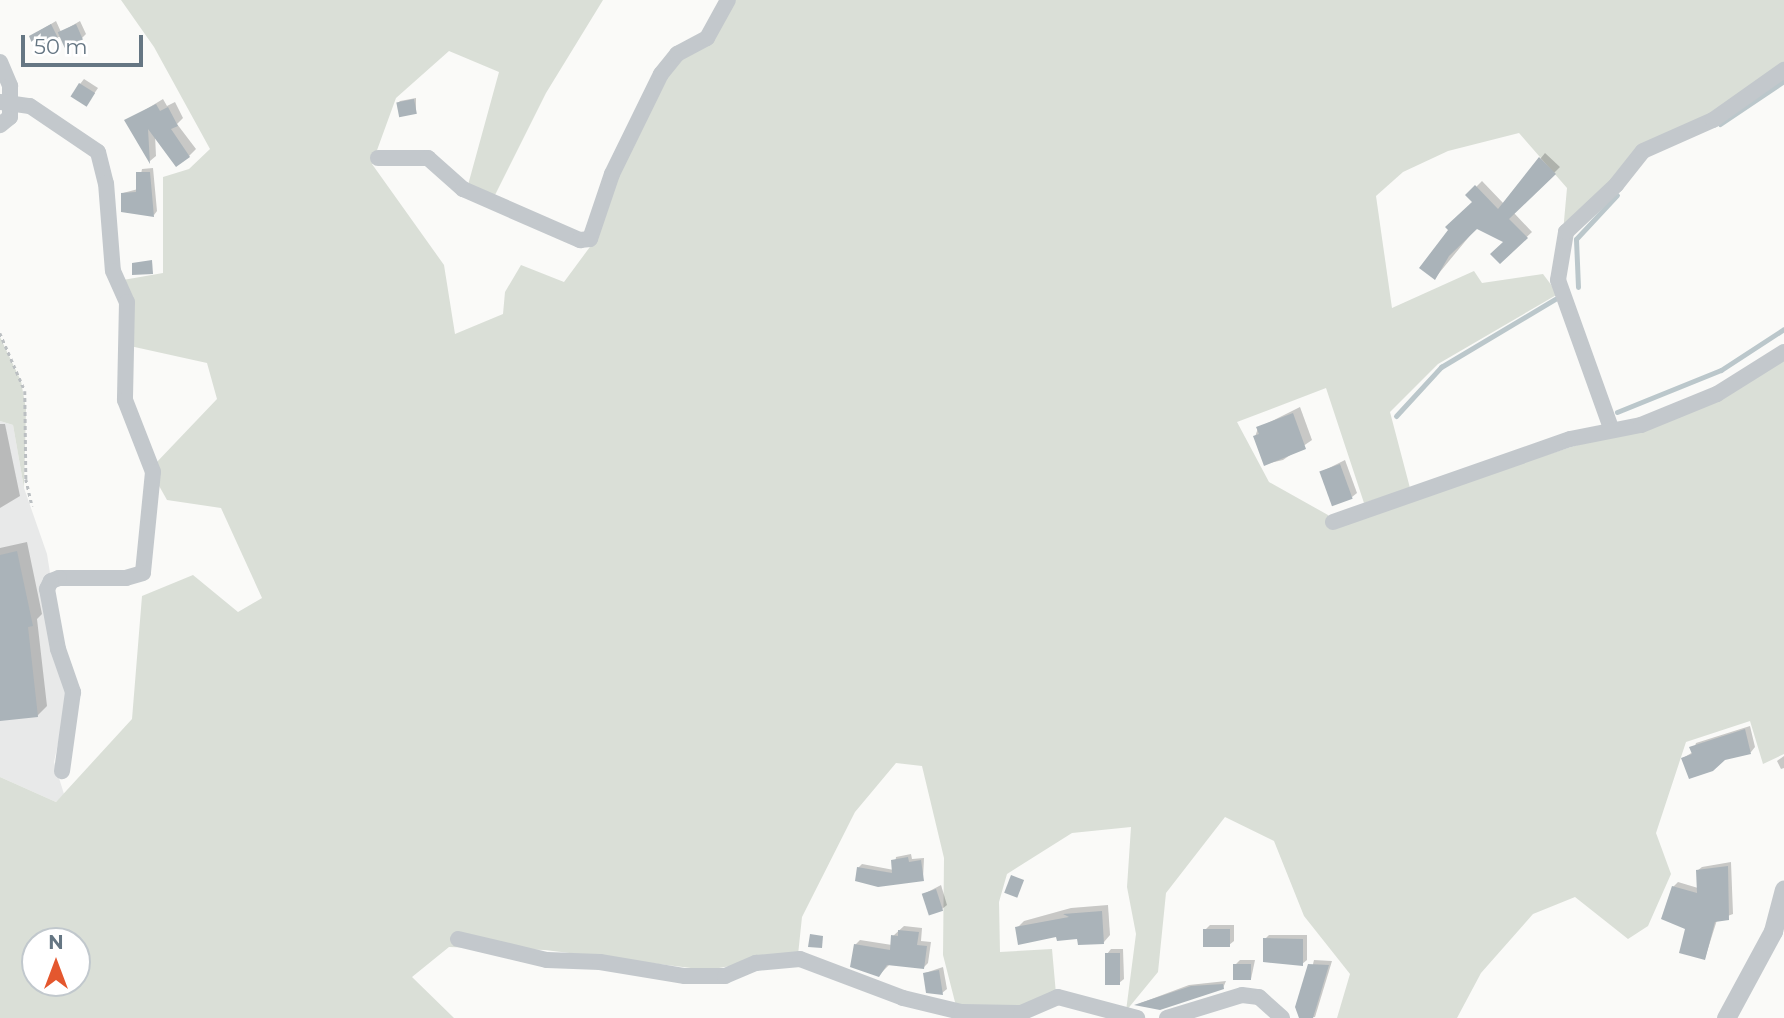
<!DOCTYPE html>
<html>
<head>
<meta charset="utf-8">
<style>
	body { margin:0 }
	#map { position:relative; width:1784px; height:1018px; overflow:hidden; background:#fafaf8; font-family:Montserrat,sans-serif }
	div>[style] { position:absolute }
	.built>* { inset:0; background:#e8e9e9 }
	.green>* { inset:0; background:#dadfd7 }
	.shadow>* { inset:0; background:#0003 }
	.stream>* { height:5px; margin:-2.5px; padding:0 2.5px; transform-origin:2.5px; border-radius:2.5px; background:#bbc7cb }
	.building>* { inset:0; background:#aab3b9; transform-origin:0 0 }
	.path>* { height:2.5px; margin-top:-1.25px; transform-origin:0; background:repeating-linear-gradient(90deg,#bbbfc2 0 3.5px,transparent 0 7px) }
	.minor>* { height:16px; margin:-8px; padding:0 8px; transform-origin:8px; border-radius:8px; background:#c3c8cc }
	.tertiary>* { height:19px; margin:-9.5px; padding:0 9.5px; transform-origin:9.5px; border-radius:9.5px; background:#c3c8cc }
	span { translate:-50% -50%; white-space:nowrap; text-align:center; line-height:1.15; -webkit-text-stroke:7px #fff; paint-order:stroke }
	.north { position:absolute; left:21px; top:927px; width:70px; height:70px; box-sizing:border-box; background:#fff; border:2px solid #c1c8cd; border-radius:50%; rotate:0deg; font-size:19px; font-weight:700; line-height:28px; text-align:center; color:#657683 }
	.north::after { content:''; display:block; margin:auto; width:24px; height:32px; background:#e4572e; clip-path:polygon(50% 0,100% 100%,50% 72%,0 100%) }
	.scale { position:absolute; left:21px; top:35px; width:122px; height:32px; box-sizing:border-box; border:4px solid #657683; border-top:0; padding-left:9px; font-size:21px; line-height:24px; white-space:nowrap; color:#657683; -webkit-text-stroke:5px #fff; paint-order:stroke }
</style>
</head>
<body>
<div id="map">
	<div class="built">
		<i style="clip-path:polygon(0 421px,13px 425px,24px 488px,47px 554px,69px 693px,54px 762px,64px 794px,56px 802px,0 777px)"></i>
	</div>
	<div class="green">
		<i style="clip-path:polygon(evenodd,121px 0,603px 0,546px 93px,494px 197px,468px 185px,499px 72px,449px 51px,396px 98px,372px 164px,444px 265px,455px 334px,503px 314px,505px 292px,521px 265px,564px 282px,598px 236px,618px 168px,665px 76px,732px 0,1784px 0,1784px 64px,1708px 118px,1662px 135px,1563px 232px,1567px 188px,1519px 133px,1448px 151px,1403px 172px,1376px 196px,1392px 308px,1474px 271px,1482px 283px,1543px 274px,1558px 294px,1438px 364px,1390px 412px,1410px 488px,1364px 503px,1326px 388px,1237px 422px,1269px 482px,1328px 515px,1331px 525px,1602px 437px,1784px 357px,1784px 754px,1763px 764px,1750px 721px,1686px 742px,1656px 833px,1671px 874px,1648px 926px,1628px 939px,1575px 897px,1533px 914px,1481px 973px,1457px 1018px,1337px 1018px,1350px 974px,1304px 916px,1274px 841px,1225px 817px,1166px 893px,1158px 972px,1126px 1011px,1136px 934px,1127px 887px,1131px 827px,1072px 833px,1007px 874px,999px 902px,1000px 952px,1052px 949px,1056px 994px,1024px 1007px,956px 1006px,943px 955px,944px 858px,922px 766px,896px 763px,855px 812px,802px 917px,798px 955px,707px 970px,545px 950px,449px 947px,412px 977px,454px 1018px,0 1018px,0 777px,56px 802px,132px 719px,142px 596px,193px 575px,238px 612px,262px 598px,221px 508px,167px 500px,158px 484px,155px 464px,217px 399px,207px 363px,130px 346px,123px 280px,163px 273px,163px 177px,189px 169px,210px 149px,154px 47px,121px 0,35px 941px,77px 941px,77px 983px,35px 983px,35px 941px)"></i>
		<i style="clip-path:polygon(0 337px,21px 381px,26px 409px,24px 488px,13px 425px,0 421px)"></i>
	</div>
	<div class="shadow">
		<i style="clip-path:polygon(56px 21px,61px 32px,80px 21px,86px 34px,82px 38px,31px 36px)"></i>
		<i style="clip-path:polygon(84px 79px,98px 88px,87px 104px,80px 84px)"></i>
		<i style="clip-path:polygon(416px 98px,416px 112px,398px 103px,400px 101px)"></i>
		<i style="clip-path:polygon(163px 99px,167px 106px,175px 102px,183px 118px,177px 124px,196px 149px,189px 156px,155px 135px,156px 156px,150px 161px,127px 121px)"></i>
		<i style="clip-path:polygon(1545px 153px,1560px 167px,1514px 213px,1532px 232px,1500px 262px,1506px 241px,1477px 227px,1435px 278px,1474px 202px,1468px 195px,1482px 181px,1504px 204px)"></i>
		<i style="clip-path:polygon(153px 168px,157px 211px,154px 215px,123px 193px,138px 189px,142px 169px)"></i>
		<i style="clip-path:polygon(1300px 407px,1312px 440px,1283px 460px,1265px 464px,1255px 437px,1258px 428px)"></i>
		<i style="clip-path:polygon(0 424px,5px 424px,20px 496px,0 508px)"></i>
		<i style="clip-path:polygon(1345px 460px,1357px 493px,1352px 497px,1321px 472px)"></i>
		<i style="clip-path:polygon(27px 542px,42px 614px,37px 619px,47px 706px,37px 716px,0 720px,0 548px)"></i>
		<i style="clip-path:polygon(1750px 726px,1755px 747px,1751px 752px,1724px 759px,1683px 758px,1693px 752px,1696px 743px)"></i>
		<i style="clip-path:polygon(1784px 756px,1784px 768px,1781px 769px,1777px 761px)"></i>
		<i style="clip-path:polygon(911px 854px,912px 859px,924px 858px,923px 879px,858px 868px,862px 864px,894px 870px,896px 857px)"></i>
		<i style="clip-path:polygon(1731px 862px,1733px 914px,1717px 920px,1705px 958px,1687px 928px,1673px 887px,1678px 882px,1698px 888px,1697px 871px,1702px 867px)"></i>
		<i style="clip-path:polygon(941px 885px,947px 905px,942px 909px,924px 894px)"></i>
		<i style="clip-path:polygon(1108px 905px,1110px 935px,1104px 942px,1017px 928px,1024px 921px,1071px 908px)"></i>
		<i style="clip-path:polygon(1210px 925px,1234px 925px,1234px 941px,1229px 945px,1205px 930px)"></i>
		<i style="clip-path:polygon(904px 926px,922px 928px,921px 941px,931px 942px,928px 963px,923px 968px,890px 964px,879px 975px,855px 945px,860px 940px,892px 945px,893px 936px)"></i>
		<i style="clip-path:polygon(1269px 935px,1307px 935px,1307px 960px,1302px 964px,1265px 939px)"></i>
		<i style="clip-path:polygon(1111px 949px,1123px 949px,1124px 979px,1119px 983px,1107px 954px)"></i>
		<i style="clip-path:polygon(1240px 960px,1255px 960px,1251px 979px,1235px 965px)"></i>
		<i style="clip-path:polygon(1314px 960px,1332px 961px,1315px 1017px,1300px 1018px)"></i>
		<i style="clip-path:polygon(943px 967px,947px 989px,942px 993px,925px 973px)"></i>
		<i style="clip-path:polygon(1226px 981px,1223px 988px,1138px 1004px,1189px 985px)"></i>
	</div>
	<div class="stream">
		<i style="left:1720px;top:124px;width:77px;rotate:-33.9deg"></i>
		<i style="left:1578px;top:287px;width:48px;rotate:-92.4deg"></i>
		<i style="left:1576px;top:239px;width:60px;rotate:-47deg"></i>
		<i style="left:1617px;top:412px;width:112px;rotate:-22deg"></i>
		<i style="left:1721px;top:370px;width:75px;rotate:-33.1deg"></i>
		<i style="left:1396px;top:416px;width:67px;rotate:-47.4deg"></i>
		<i style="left:1441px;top:367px;width:133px;rotate:-30.8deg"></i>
	</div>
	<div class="building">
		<i style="clip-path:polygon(51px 24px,59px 40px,34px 48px,29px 36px)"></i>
		<i style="left:76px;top:24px;width:17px;height:20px;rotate:66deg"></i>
		<i style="left:79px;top:83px;width:19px;height:16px;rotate:32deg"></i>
		<i style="left:414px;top:99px;width:15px;height:18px;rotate:79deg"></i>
		<i style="clip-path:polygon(156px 104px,160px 111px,168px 107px,178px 126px,171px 129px,190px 157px,176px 167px,148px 129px,150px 164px,124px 120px)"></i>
		<i style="clip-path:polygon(1539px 157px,1556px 174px,1509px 219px,1528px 238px,1500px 264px,1490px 254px,1503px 242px,1477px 229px,1449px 256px,1435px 280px,1419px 268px,1448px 230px,1445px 227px,1472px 202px,1465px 195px,1475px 185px,1498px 209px)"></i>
		<i style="clip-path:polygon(136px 172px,150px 172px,154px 217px,121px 212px,121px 193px,136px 192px)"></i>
		<i style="clip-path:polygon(152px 260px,153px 274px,132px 275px,132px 263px)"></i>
		<i style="clip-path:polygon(1293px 413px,1306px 449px,1264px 466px,1253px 436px,1259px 434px,1256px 427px)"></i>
		<i style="left:1340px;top:464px;width:37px;height:22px;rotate:70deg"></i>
		<i style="clip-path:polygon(17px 551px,33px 626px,28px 627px,38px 717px,0 721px,0 555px)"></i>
		<i style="clip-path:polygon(1745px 729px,1751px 754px,1725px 760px,1713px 771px,1689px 779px,1681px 758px,1692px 754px,1689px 747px)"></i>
		<i style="clip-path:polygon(908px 857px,909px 862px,921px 860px,924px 881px,878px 887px,855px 881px,857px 867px,892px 873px,891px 860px)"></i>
		<i style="clip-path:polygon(1728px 866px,1729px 920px,1715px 922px,1705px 960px,1679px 953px,1685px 929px,1661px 919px,1672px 886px,1697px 893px,1696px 870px)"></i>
		<i style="left:1011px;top:875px;width:14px;height:19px;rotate:21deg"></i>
		<i style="left:936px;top:889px;width:23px;height:15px;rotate:72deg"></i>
		<i style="clip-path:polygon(1102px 911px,1104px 944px,1078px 945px,1077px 939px,1057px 941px,1056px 937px,1018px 945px,1015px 927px,1069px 917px,1063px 914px)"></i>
		<i style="left:1203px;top:929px;width:27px;height:18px"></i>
		<i style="clip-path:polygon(898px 930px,919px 932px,917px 945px,927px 946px,924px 969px,887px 965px,879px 977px,850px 967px,854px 944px,890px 950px,891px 935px,898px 936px)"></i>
		<i style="clip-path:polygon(810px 934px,823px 936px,822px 948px,808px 947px)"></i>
		<i style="clip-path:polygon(1263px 938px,1303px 939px,1303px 966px,1263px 962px)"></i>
		<i style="left:1105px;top:953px;width:15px;height:32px"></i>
		<i style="left:1233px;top:964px;width:18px;height:16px"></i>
		<i style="clip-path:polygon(1308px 964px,1329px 965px,1313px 1018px,1299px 1018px,1295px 1007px)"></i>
		<i style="clip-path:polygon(939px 970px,943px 995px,926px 993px,923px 973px)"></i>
		<i style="clip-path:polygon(1223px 984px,1224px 989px,1160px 1010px,1134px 1005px,1191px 986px)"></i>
	</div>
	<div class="path">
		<i style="left:0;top:333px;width:63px;rotate:66.7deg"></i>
		<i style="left:25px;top:391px;width:88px;rotate:89.3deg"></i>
		<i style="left:26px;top:479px;width:28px;rotate:77deg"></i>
	</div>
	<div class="minor">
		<i style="left:0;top:62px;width:26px;rotate:67deg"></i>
		<i style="left:10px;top:86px;width:31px;rotate:90deg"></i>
		<i style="left:10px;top:117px;width:13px;rotate:141deg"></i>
		<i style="left:0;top:102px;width:30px;rotate:8deg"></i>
		<i style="left:30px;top:106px;width:82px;rotate:34.1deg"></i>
		<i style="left:98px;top:152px;width:32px;rotate:76deg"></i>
		<i style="left:106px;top:183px;width:88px;rotate:85.5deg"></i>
		<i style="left:113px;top:271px;width:34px;rotate:66deg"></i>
		<i style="left:127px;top:302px;width:98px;rotate:91.2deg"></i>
		<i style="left:125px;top:400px;width:77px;rotate:68.7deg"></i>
		<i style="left:153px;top:472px;width:101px;rotate:95.7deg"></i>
		<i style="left:143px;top:573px;width:18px;rotate:164deg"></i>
		<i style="left:126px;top:578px;width:67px;rotate:180deg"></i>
		<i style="left:59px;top:578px;width:9px;rotate:159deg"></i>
		<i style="left:51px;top:581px;width:9px;rotate:117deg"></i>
		<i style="left:47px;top:589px;width:61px;rotate:79.6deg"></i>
		<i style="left:58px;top:649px;width:46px;rotate:70.8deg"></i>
		<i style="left:73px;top:692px;width:80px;rotate:97.9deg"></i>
		<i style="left:378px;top:158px;width:50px"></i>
		<i style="left:428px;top:158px;width:47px;rotate:41.5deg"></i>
		<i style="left:463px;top:189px;width:128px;rotate:23.6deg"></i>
		<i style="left:580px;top:240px;width:10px;rotate:-6deg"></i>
		<i style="left:590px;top:239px;width:69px;rotate:-71.3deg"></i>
		<i style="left:612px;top:174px;width:111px;rotate:-63.9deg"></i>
		<i style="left:661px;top:74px;width:26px;rotate:-51deg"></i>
		<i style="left:677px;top:54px;width:34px;rotate:-28deg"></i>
		<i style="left:707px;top:38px;width:43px;rotate:-61.1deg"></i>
		<i style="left:1611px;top:428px;width:157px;rotate:-109.7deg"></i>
		<i style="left:1558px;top:280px;width:49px;rotate:-80.5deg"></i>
		<i style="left:1566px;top:232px;width:69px;rotate:-43.2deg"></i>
		<i style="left:1616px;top:185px;width:43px;rotate:-51.5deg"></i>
		<i style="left:1643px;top:151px;width:77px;rotate:-23.9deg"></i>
		<i style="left:1713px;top:120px;width:87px;rotate:-35.2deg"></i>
		<i style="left:1333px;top:522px;width:251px;rotate:-19.3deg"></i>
		<i style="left:1570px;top:439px;width:72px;rotate:-11.2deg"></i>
		<i style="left:1641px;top:425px;width:82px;rotate:-22.2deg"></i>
		<i style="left:1717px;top:394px;width:79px;rotate:-32.1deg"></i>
		<i style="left:458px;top:939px;width:91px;rotate:13.3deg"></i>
		<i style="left:547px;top:960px;width:53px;rotate:2.2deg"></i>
		<i style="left:600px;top:962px;width:86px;rotate:9.4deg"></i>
		<i style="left:685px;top:976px;width:40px"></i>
		<i style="left:725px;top:976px;width:34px;rotate:-23deg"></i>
		<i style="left:756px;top:963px;width:44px;rotate:-5.2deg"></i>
		<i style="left:800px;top:959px;width:110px;rotate:20.7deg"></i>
		<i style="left:903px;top:998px;width:60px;rotate:13.6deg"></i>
		<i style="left:961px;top:1012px;width:60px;rotate:1deg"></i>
		<i style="left:1021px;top:1013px;width:40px;rotate:-23.4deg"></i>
		<i style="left:1058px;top:997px;width:82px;rotate:14.9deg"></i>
		<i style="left:1167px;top:1018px;width:78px;rotate:-17deg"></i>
		<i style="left:1242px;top:995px;width:17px;rotate:7deg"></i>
		<i style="left:1259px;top:997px;width:31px;rotate:42deg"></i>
	</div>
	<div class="tertiary">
		<i style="left:1726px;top:1018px;width:99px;rotate:-61.6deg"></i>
		<i style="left:1773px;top:931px;width:43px;rotate:-75.3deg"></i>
	</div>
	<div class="north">N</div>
	<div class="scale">50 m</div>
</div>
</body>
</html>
